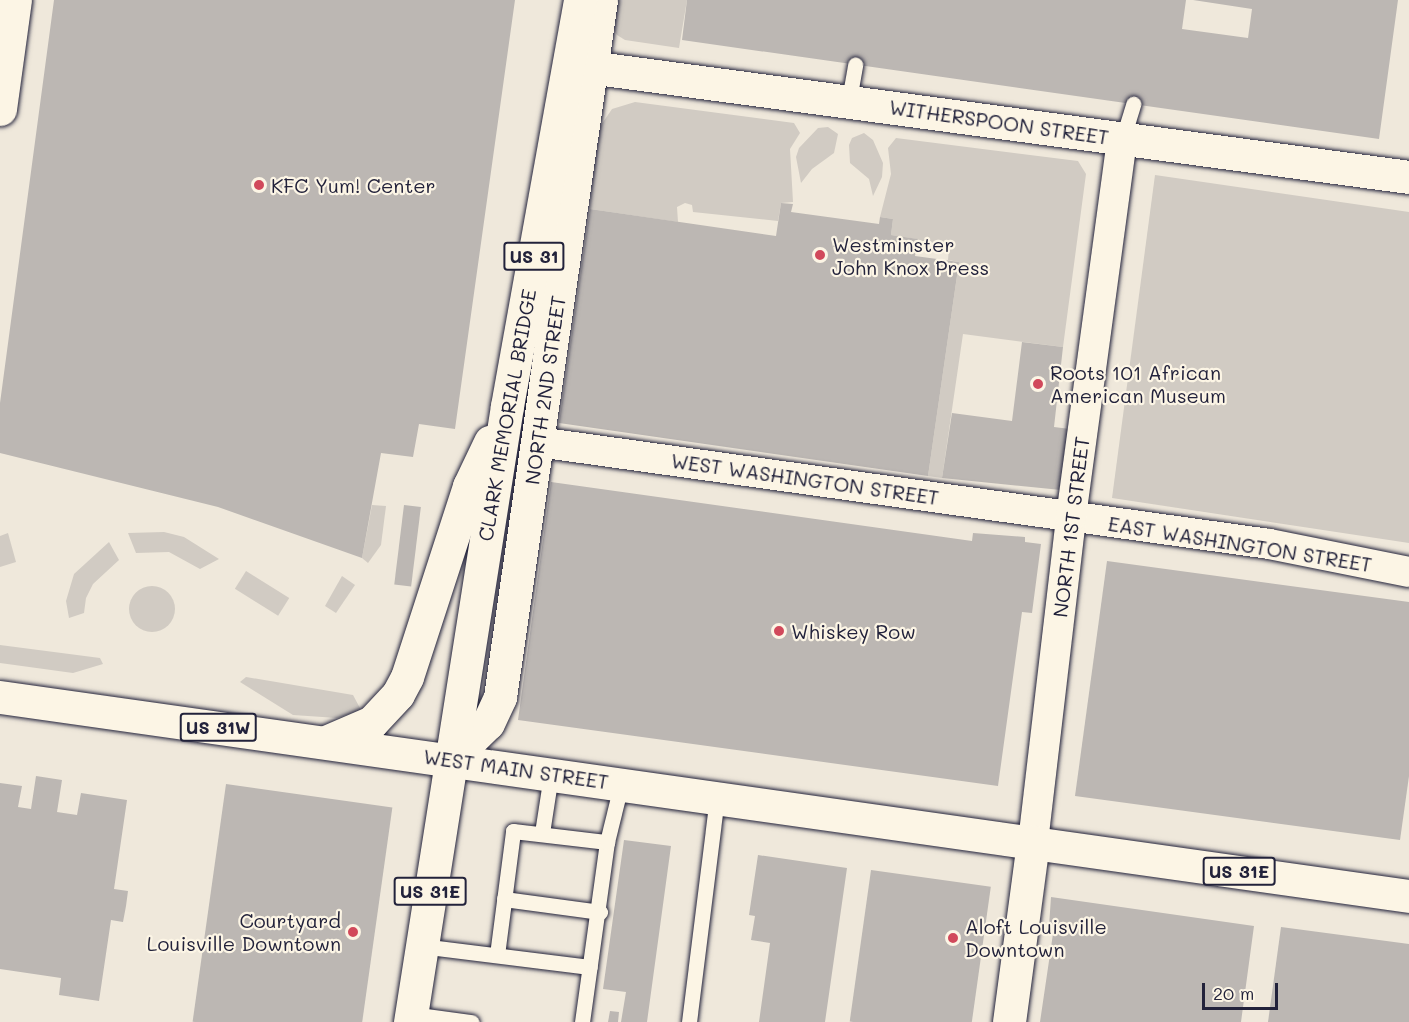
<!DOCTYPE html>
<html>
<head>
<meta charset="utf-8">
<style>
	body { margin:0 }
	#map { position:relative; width:1409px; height:1022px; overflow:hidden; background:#efe8db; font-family:Mali,sans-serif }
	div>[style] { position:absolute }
	.green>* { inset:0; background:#d1cbc3; transform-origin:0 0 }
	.round { border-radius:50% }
	.building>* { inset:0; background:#bcb7b3; transform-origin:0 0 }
	.roads { filter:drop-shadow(0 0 2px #22223b) drop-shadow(0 0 2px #22223b) }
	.lane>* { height:15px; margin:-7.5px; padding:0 7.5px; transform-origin:7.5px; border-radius:7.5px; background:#fcf5e5 }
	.street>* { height:30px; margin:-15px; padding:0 15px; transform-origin:15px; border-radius:15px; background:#fcf5e5 }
	.secondary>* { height:33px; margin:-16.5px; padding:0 16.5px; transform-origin:16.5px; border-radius:16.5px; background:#fcf5e5 }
	.primary>* { height:33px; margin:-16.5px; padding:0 16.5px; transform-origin:16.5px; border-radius:16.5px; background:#fcf5e5 }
	.dots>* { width:16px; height:16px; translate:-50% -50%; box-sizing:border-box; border:3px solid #fcf5e5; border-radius:50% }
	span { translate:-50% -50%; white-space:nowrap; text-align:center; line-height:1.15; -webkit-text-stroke:4.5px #fcf5e5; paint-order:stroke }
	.shield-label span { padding:2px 4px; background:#fcf5e5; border:2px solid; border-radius:4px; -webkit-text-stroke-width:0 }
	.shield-label { font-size:18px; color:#22223b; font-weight:700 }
	.street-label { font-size:20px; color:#22223b }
	.poi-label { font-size:20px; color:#22223b }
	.left { translate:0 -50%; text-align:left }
	.right { translate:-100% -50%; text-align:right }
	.scale { position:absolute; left:1202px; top:983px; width:76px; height:27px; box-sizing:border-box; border:3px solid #22223b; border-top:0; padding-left:8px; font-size:18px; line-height:21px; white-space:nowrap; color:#22223b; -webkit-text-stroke:4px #fcf5e5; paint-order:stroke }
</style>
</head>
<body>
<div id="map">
	<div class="green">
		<i style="clip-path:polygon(616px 0,687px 0,679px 48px,625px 40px,617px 35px,612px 26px)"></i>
		<i style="clip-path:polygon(635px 102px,794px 123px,800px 133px,790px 149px,793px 202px,781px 203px,778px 221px,693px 212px,692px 205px,685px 203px,677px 207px,678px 222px,590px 209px,597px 131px,612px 109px)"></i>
		<i style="clip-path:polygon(828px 127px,838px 134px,834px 153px,812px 169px,801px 183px,796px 157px,799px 148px,818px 128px)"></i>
		<i style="clip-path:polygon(864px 133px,873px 140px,883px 163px,882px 177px,873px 196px,869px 179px,850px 163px,849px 145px,852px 138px)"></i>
		<i style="clip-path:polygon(896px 138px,1078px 161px,1086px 174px,1063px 347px,963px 334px,942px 478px,928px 476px,959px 262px,948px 260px,949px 248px,917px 245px,917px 239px,891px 235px,893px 219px,880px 217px,891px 174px,888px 148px)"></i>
		<i style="clip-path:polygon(1155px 175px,1409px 212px,1409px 543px,1112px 498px)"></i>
		<i style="clip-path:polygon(372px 505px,386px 506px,381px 545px,368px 563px,362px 558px)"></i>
		<i style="clip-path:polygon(164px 532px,184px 537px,219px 559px,200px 569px,169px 552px,136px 553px,128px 533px)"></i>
		<i style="clip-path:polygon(8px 533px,16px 562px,0 567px,0 536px)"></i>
		<i style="clip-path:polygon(109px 542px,119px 560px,93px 584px,86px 598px,84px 613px,69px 618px,66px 601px,74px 574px)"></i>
		<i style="left:246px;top:571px;width:51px;height:21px;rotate:32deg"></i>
		<i style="clip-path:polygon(342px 576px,355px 585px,336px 613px,325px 606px)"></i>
		<i class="round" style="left:129px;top:586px;width:46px;height:46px"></i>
		<i style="clip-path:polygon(0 645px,100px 658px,103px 664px,73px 673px,0 663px)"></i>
		<i style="clip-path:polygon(246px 677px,353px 695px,361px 710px,337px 718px,293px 715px,240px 682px)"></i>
	</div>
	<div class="building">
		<i style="clip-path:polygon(54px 0,515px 0,455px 429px,419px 424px,413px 457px,381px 453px,362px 558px,218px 507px,0 453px,0 403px)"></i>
		<i style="clip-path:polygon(687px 0,1186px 0,1182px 29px,1248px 38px,1252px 9px,1193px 0,1398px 0,1379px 139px,682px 40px)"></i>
		<i style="clip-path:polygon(781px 203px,793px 204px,791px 212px,879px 224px,880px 217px,893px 219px,891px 235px,918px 239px,915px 256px,959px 262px,928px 476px,559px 423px,590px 209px,776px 236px)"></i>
		<i style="clip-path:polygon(1022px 342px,1063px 347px,1054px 427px,1070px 429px,1061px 490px,942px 478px,952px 413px,1012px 421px)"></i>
		<i style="clip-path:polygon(551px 482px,972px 541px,973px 533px,1025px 537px,1025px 542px,1041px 544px,1032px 613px,1022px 612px,998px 786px,518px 720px)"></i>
		<i style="left:404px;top:505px;width:17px;height:80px;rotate:7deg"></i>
		<i style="clip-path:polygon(1107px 561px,1409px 602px,1409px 776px,1400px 840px,1075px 796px)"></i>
		<i style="clip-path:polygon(36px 776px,62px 780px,57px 812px,77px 815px,81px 793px,127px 800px,114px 889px,128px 891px,126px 906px,123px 922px,111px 920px,99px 1001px,59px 995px,61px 978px,0 969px,0 783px,22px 786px,18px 807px,31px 809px)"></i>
		<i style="left:226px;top:784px;width:168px;height:240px;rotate:8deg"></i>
		<i style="clip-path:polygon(624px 840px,671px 846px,647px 1022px,621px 1022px,626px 992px,603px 989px)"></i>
		<i style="clip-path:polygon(758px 855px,847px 868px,825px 1022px,759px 1022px,770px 943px,751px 940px,755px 916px,749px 915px)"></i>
		<i style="left:871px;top:870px;width:121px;height:153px;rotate:8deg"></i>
		<i style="clip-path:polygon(1051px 897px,1254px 926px,1241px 1022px,1040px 1022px,1054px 927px,1049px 926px)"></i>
		<i style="clip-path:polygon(1281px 927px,1409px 944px,1409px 1022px,1268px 1022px)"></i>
		<i style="clip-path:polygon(610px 1011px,619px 1012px,618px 1022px,608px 1022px)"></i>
	</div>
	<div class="roads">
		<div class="lane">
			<i style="left:849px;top:100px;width:36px;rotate:-80deg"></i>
			<i style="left:1122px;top:141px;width:39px;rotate:-73deg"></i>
			<i style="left:542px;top:833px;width:59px;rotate:-81.2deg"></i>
			<i style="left:504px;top:899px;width:97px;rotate:7.7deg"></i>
			<i style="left:421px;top:946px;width:170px;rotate:7.1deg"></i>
			<i style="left:497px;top:955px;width:125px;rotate:-82.6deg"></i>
			<i style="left:513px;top:831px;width:95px;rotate:6.7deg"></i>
			<i style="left:411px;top:1014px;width:61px;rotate:7.6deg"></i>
			<i style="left:582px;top:1022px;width:182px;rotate:-82.1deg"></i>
			<i style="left:607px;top:842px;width:59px;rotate:-76.2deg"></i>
			<i style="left:689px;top:1022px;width:226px;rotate:-82.9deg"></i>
		</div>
		<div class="street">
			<i style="left:538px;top:442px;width:738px;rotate:7.94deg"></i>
			<i style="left:1269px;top:544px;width:143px;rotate:11.3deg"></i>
			<i style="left:1033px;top:842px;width:327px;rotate:-83.3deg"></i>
			<i style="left:1071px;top:517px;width:379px;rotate:-82.3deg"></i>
		</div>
		<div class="secondary">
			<i style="left:589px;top:67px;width:827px;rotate:7.64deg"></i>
			<i style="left:449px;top:761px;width:54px;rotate:-44.3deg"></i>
			<i style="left:488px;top:723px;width:29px;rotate:-65deg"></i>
			<i style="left:500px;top:697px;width:704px;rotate:-81.75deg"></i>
			<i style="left:1009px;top:1022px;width:182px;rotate:-82.4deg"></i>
		</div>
		<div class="primary">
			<i style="left:0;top:109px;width:110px;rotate:-82.2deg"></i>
			<i style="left:0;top:697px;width:1423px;rotate:8.04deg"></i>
			<i style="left:326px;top:742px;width:50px;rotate:-23.5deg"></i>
			<i style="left:372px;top:722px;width:38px;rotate:-47deg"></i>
			<i style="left:398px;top:694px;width:19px;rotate:-62deg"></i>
			<i style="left:407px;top:677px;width:201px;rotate:-72deg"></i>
			<i style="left:469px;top:486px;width:49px;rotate:-64.5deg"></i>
			<i style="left:410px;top:1022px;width:624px;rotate:-81.05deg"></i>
			<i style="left:507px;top:406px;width:413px;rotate:-79.8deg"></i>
		</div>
	</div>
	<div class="dots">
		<i style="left:259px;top:185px;background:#d1495b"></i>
		<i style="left:820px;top:255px;background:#d1495b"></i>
		<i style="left:1038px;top:384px;background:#d1495b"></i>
		<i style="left:779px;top:631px;background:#d1495b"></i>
		<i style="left:353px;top:932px;background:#d1495b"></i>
		<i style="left:953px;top:938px;background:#d1495b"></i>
	</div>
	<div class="shield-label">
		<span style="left:534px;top:256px">US 31</span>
		<span style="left:218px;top:727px">US 31W</span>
		<span style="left:1239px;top:871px">US 31E</span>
		<span style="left:430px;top:891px">US 31E</span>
	</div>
	<div class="street-label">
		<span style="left:999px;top:122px;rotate:8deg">WITHERSPOON STREET</span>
		<span style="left:545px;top:390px;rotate:-82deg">NORTH 2ND STREET</span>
		<span style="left:507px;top:415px;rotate:-80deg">CLARK MEMORIAL BRIDGE</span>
		<span style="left:805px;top:479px;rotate:8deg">WEST WASHINGTON STREET</span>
		<span style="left:1071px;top:527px;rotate:-83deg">NORTH 1ST STREET</span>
		<span style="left:1240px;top:544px;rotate:9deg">EAST WASHINGTON STREET</span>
		<span style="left:516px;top:769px;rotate:8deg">WEST MAIN STREET</span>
	</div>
	<div class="poi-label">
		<span class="left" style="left:271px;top:185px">KFC Yum! Center</span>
		<span class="left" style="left:832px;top:256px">Westminster<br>John Knox Press</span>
		<span class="left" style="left:1050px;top:384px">Roots 101 African<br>American Museum</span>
		<span class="left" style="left:791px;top:631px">Whiskey Row</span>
		<span class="right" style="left:341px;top:932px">Courtyard<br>Louisville Downtown</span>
		<span class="left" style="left:965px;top:938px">Aloft Louisville<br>Downtown</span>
	</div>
	<div class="scale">20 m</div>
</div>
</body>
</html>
